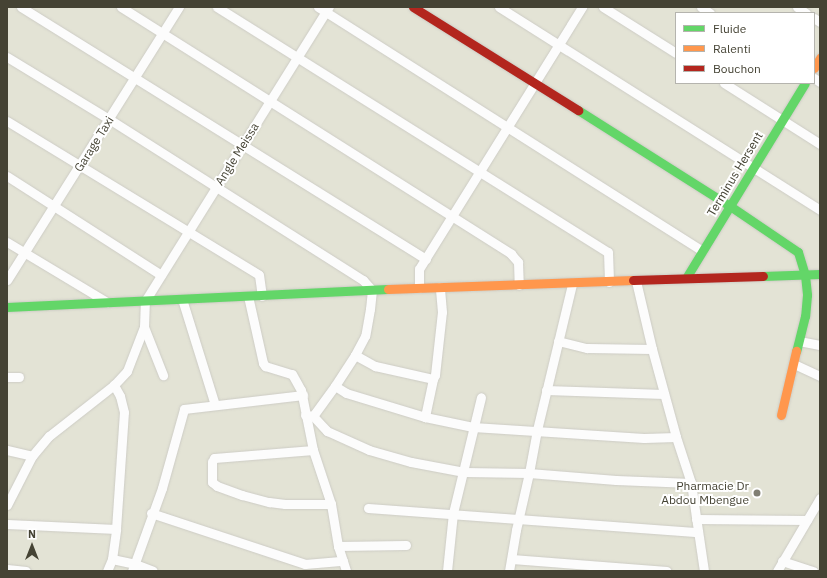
<!DOCTYPE html>
<html>
<head>
<meta charset="utf-8">
<style>
	body { margin:0 }
	#map { position:relative; width:827px; height:578px; overflow:hidden; background:#eeeee8; font-family:"IBM Plex Sans",sans-serif }
	div>[style] { position:absolute }
	.residential>* { inset:0; background:#e3e3d5 }
	.roads { filter:drop-shadow(0 0 1px #cdccc5) drop-shadow(0 0 1px #cdccc5) }
	.street>* { height:9px; margin:-4.5px; padding:0 4.5px; transform-origin:4.5px; border-radius:4.5px; background:#fcfcfc }
	.fast>* { height:9px; margin:-4.5px; padding:0 4.5px; transform-origin:4.5px; border-radius:4.5px; background:#63d668 }
	.slow>* { height:9px; margin:-4.5px; padding:0 4.5px; transform-origin:4.5px; border-radius:4.5px; background:#ff974d }
	.jam>* { height:9px; margin:-4.5px; padding:0 4.5px; transform-origin:4.5px; border-radius:4.5px; background:#b3261e }
	.dots>* { width:11px; height:11px; translate:-50% -50%; box-sizing:border-box; border:2px solid #fff; border-radius:50% }
	span { translate:-50% -50%; white-space:nowrap; text-align:center; line-height:1.15; -webkit-text-stroke:4px #fff; paint-order:stroke }
	.street-label { font-size:12px; color:#454334 }
	.poi-label { font-size:12px; color:#454334 }
	.right { translate:-100% -50%; text-align:right }
	.frame { position:absolute; inset:0; border:8px solid #454334; pointer-events:none }
	.legend { position:absolute; left:675px; top:12px; width:140px; height:72px; box-sizing:border-box; background:#fff; border:1px solid #b5b4ae; margin:0; padding:5px 7px; list-style:none; font-size:12px; color:#454334 }
	.legend li { display:flex; align-items:center; gap:8px; height:20px }
	.legend b { width:20px; border:1px solid #b5b4ae }
	.north { position:absolute; left:12px; top:526px; width:40px; height:40px; -webkit-text-stroke:3px #fff; paint-order:stroke; rotate:0deg; font-size:11px; font-weight:700; line-height:16px; text-align:center; color:#454334 }
	.north::after { content:''; display:block; margin:auto; width:14px; height:18px; background:#454334; clip-path:polygon(50% 0,100% 100%,50% 72%,0 100%) }
</style>
</head>
<body>
<div id="map">
	<div class="residential">
		<i style="clip-path:polygon(evenodd,7px 7px,820px 7px,820px 571px,7px 571px,7px 7px,676px 13px,814px 13px,814px 83px,676px 83px,676px 13px)"></i>
	</div>
	<div class="roads">
		<div class="street">
			<i style="left:21px;top:7px;width:477px;rotate:31.9deg"></i>
			<i style="left:121px;top:7px;width:462px;rotate:32.3deg"></i>
			<i style="left:511px;top:254px;width:11px;rotate:49deg"></i>
			<i style="left:518px;top:262px;width:23px;rotate:88deg"></i>
			<i style="left:217px;top:7px;width:461px;rotate:32.1deg"></i>
			<i style="left:608px;top:252px;width:30px;rotate:88deg"></i>
			<i style="left:318px;top:7px;width:455px;rotate:32.4deg"></i>
			<i style="left:499px;top:7px;width:380px;rotate:32.3deg"></i>
			<i style="left:603px;top:7px;width:86px;rotate:32.2deg"></i>
			<i style="left:701px;top:7px;width:11px;rotate:34deg"></i>
			<i style="left:797px;top:7px;width:11px;rotate:34deg"></i>
			<i style="left:814px;top:18px;width:7px;rotate:34deg"></i>
			<i style="left:7px;top:57px;width:119px;rotate:31.3deg"></i>
			<i style="left:109px;top:119px;width:301px;rotate:32.4deg"></i>
			<i style="left:363px;top:280px;width:13px;rotate:48deg"></i>
			<i style="left:372px;top:290px;width:19px;rotate:96deg"></i>
			<i style="left:370px;top:309px;width:27px;rotate:100deg"></i>
			<i style="left:365px;top:336px;width:21px;rotate:118deg"></i>
			<i style="left:355px;top:355px;width:37px;rotate:123deg"></i>
			<i style="left:814px;top:78px;width:7px;rotate:34deg"></i>
			<i style="left:724px;top:83px;width:114px;rotate:32.4deg"></i>
			<i style="left:7px;top:121px;width:295px;rotate:31.4deg"></i>
			<i style="left:259px;top:275px;width:21px;rotate:82deg"></i>
			<i style="left:7px;top:176px;width:183px;rotate:32.7deg"></i>
			<i style="left:7px;top:242px;width:117px;rotate:31deg"></i>
			<i style="left:7px;top:280px;width:323px;rotate:-57.8deg"></i>
			<i style="left:636px;top:281px;width:70px;rotate:76.8deg"></i>
			<i style="left:652px;top:349px;width:91px;rotate:74.7deg"></i>
			<i style="left:676px;top:437px;width:48px;rotate:71.9deg"></i>
			<i style="left:691px;top:483px;width:89px;rotate:81.6deg"></i>
			<i style="left:419px;top:288px;width:19px;rotate:-90deg"></i>
			<i style="left:419px;top:269px;width:309px;rotate:-58.1deg"></i>
			<i style="left:248px;top:296px;width:69px;rotate:77.4deg"></i>
			<i style="left:263px;top:363px;width:4px;rotate:56deg"></i>
			<i style="left:265px;top:366px;width:28px;rotate:17deg"></i>
			<i style="left:292px;top:374px;width:18px;rotate:61deg"></i>
			<i style="left:301px;top:390px;width:61px;rotate:78.7deg"></i>
			<i style="left:313px;top:450px;width:57px;rotate:71.6deg"></i>
			<i style="left:331px;top:504px;width:43px;rotate:80.5deg"></i>
			<i style="left:338px;top:546px;width:26px;rotate:72deg"></i>
			<i style="left:182px;top:299px;width:111px;rotate:72.7deg"></i>
			<i style="left:144px;top:327px;width:52px;rotate:68.4deg"></i>
			<i style="left:558px;top:341px;width:30px;rotate:14deg"></i>
			<i style="left:587px;top:348px;width:65px;rotate:0.9deg"></i>
			<i style="left:799px;top:341px;width:21px;rotate:11deg"></i>
			<i style="left:355px;top:355px;width:23px;rotate:29deg"></i>
			<i style="left:375px;top:366px;width:59px;rotate:12.6deg"></i>
			<i style="left:433px;top:379px;width:39px;rotate:102deg"></i>
			<i style="left:794px;top:364px;width:29px;rotate:25deg"></i>
			<i style="left:7px;top:377px;width:12px"></i>
			<i style="left:433px;top:379px;width:4px;rotate:-63deg"></i>
			<i style="left:435px;top:375px;width:63px;rotate:-83.7deg"></i>
			<i style="left:442px;top:312px;width:25px;rotate:-95deg"></i>
			<i style="left:546px;top:390px;width:118px;rotate:1.9deg"></i>
			<i style="left:305px;top:415px;width:8px;rotate:7deg"></i>
			<i style="left:313px;top:416px;width:21px;rotate:47deg"></i>
			<i style="left:327px;top:431px;width:46px;rotate:24.3deg"></i>
			<i style="left:369px;top:450px;width:44px;rotate:15.9deg"></i>
			<i style="left:411px;top:462px;width:54px;rotate:10.7deg"></i>
			<i style="left:464px;top:472px;width:65px;rotate:0.9deg"></i>
			<i style="left:529px;top:473px;width:87px;rotate:4.6deg"></i>
			<i style="left:616px;top:480px;width:75px;rotate:2.3deg"></i>
			<i style="left:313px;top:416px;width:37px;rotate:-54deg"></i>
			<i style="left:335px;top:386px;width:13px;rotate:32deg"></i>
			<i style="left:346px;top:393px;width:83px;rotate:16.9deg"></i>
			<i style="left:425px;top:417px;width:49px;rotate:11.8deg"></i>
			<i style="left:473px;top:427px;width:171px;rotate:3.7deg"></i>
			<i style="left:644px;top:438px;width:32px;rotate:-2deg"></i>
			<i style="left:7px;top:450px;width:26px;rotate:13deg"></i>
			<i style="left:313px;top:450px;width:99px;rotate:175.4deg"></i>
			<i style="left:214px;top:458px;width:4px;rotate:117deg"></i>
			<i style="left:212px;top:462px;width:20px;rotate:90deg"></i>
			<i style="left:212px;top:482px;width:6px;rotate:39deg"></i>
			<i style="left:217px;top:486px;width:27px;rotate:20deg"></i>
			<i style="left:242px;top:495px;width:28px;rotate:15deg"></i>
			<i style="left:269px;top:502px;width:16px;rotate:7deg"></i>
			<i style="left:285px;top:504px;width:46px"></i>
			<i style="left:7px;top:505px;width:55px;rotate:-63deg"></i>
			<i style="left:32px;top:456px;width:26px;rotate:-50deg"></i>
			<i style="left:49px;top:436px;width:83px;rotate:-38.1deg"></i>
			<i style="left:114px;top:385px;width:19px;rotate:-47deg"></i>
			<i style="left:127px;top:371px;width:47px;rotate:-68.9deg"></i>
			<i style="left:144px;top:327px;width:26px;rotate:-88deg"></i>
			<i style="left:145px;top:301px;width:347px;rotate:-58deg"></i>
			<i style="left:368px;top:508px;width:331px;rotate:4.2deg"></i>
			<i style="left:151px;top:513px;width:162px;rotate:18.3deg"></i>
			<i style="left:305px;top:564px;width:38px;rotate:-5deg"></i>
			<i style="left:696px;top:519px;width:111px;rotate:0.5deg"></i>
			<i style="left:7px;top:524px;width:109px;rotate:2.6deg"></i>
			<i style="left:338px;top:546px;width:68px;rotate:-0.8deg"></i>
			<i style="left:112px;top:559px;width:24px;rotate:12deg"></i>
			<i style="left:135px;top:564px;width:19px;rotate:21deg"></i>
			<i style="left:512px;top:559px;width:155px;rotate:4.4deg"></i>
			<i style="left:782px;top:561px;width:33px;rotate:18deg"></i>
			<i style="left:7px;top:569px;width:19px;rotate:6deg"></i>
			<i style="left:107px;top:571px;width:13px;rotate:-67deg"></i>
			<i style="left:112px;top:559px;width:30px;rotate:-82deg"></i>
			<i style="left:116px;top:529px;width:117px;rotate:-86.1deg"></i>
			<i style="left:124px;top:412px;width:16px;rotate:-104deg"></i>
			<i style="left:120px;top:396px;width:13px;rotate:-119deg"></i>
			<i style="left:132px;top:571px;width:88px;rotate:-70.1deg"></i>
			<i style="left:162px;top:488px;width:82px;rotate:-74.4deg"></i>
			<i style="left:184px;top:409px;width:120px;rotate:-6.7deg"></i>
			<i style="left:447px;top:571px;width:58px;rotate:-84.1deg"></i>
			<i style="left:453px;top:513px;width:119px;rotate:-76.4deg"></i>
			<i style="left:509px;top:571px;width:42px;rotate:-80.3deg"></i>
			<i style="left:516px;top:530px;width:58px;rotate:-77.2deg"></i>
			<i style="left:529px;top:473px;width:44px;rotate:-79.5deg"></i>
			<i style="left:537px;top:430px;width:150px;rotate:-76.5deg"></i>
			<i style="left:777px;top:571px;width:85px;rotate:-59.5deg"></i>
		</div>
		<div class="fast">
			<i style="left:578px;top:110px;width:180px;rotate:32.3deg"></i>
			<i style="left:730px;top:206px;width:82px;rotate:34.1deg"></i>
			<i style="left:798px;top:252px;width:24px;rotate:73deg"></i>
			<i style="left:805px;top:275px;width:20px;rotate:84deg"></i>
			<i style="left:807px;top:295px;width:21px;rotate:95deg"></i>
			<i style="left:805px;top:316px;width:36px;rotate:104deg"></i>
			<i style="left:763px;top:276px;width:57px;rotate:-2deg"></i>
			<i style="left:686px;top:278px;width:228px;rotate:-58.6deg"></i>
			<i style="left:7px;top:307px;width:381px;rotate:-2.7deg"></i>
		</div>
		<div class="slow">
			<i style="left:814px;top:68px;width:12px;rotate:-59deg"></i>
			<i style="left:388px;top:289px;width:245px;rotate:-2.1deg"></i>
			<i style="left:781px;top:415px;width:66px;rotate:-76.8deg"></i>
		</div>
		<div class="jam">
			<i style="left:413px;top:7px;width:195px;rotate:32deg"></i>
			<i style="left:633px;top:280px;width:130px;rotate:-1.8deg"></i>
		</div>
	</div>
	<div class="dots">
		<i style="left:757px;top:493px;background:#807f73"></i>
	</div>
	<div class="street-label">
		<span style="left:94px;top:144px;rotate:-58deg">Garage Taxi</span>
		<span style="left:237px;top:154px;rotate:-58deg">Angle Meissa</span>
		<span style="left:735px;top:174px;rotate:-59deg">Terminus Hersent</span>
	</div>
	<div class="poi-label">
		<span class="right" style="left:749px;top:493px">Pharmacie Dr<br>Abdou Mbengue</span>
	</div>
	<div class="frame"></div>
	<ul class="legend">
	<li><b style="height:5px;background:#63d668"></b>Fluide</li>
	<li><b style="height:5px;background:#ff974d"></b>Ralenti</li>
	<li><b style="height:5px;background:#b3261e"></b>Bouchon</li>
	</ul>
	<div class="north">N</div>
</div>
</body>
</html>
